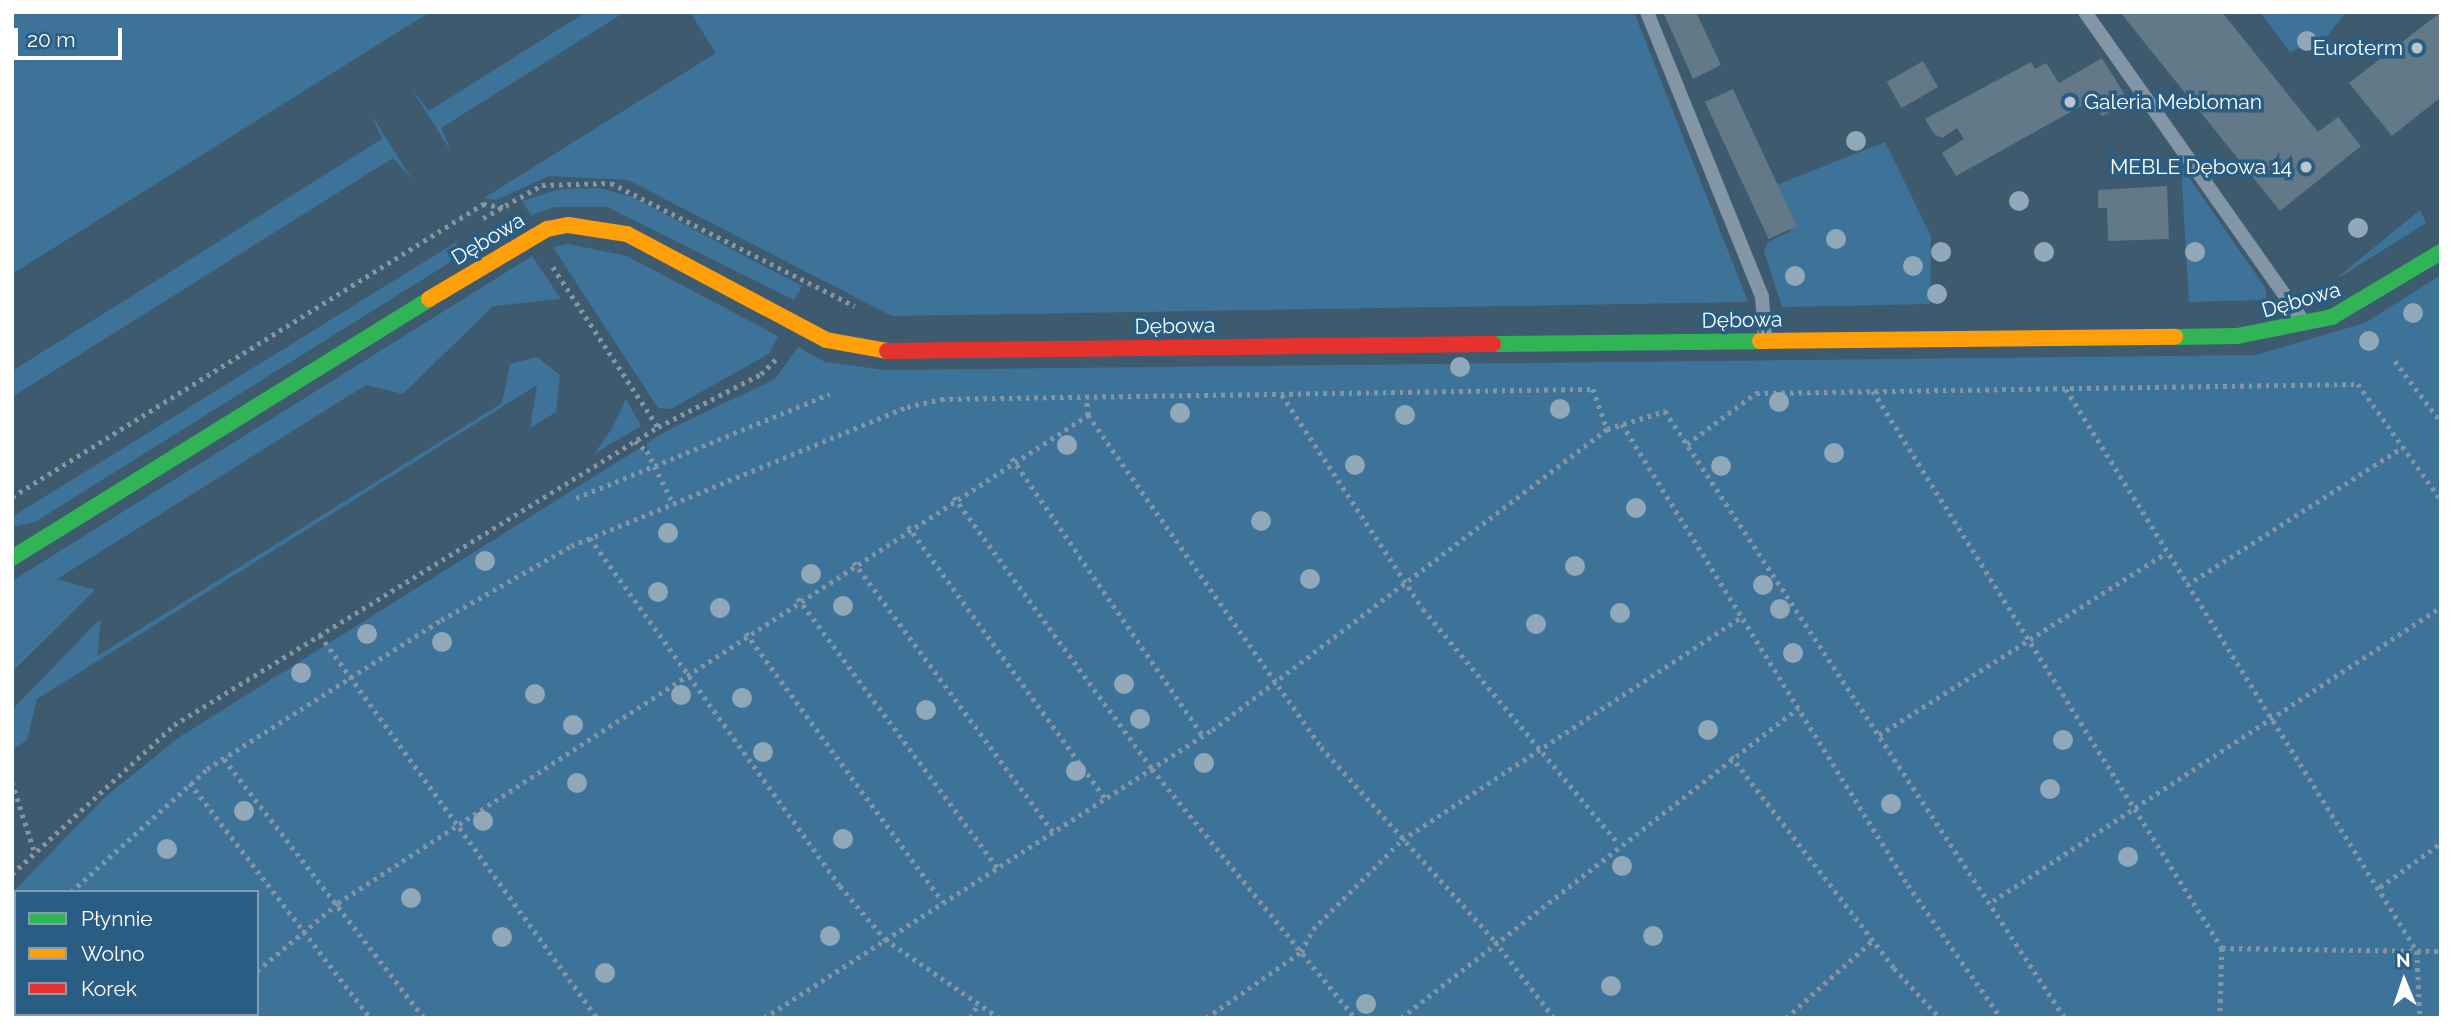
<!DOCTYPE html>
<html>
<head>
<meta charset="utf-8">
<style>
	body { margin:0 }
	#map { position:relative; width:2453px; height:1030px; overflow:hidden; background:#3d5a6f; font-family:Raleway,sans-serif }
	div>[style] { position:absolute }
	.green>* { inset:0; background:#3e7399 }
	.building>* { inset:0; background:#637988; transform-origin:0 0 }
	.path>* { height:4.5px; margin-top:-2.25px; transform-origin:0; background:repeating-linear-gradient(90deg,#8396a5 0 3.5px,transparent 0 8.5px) }
	.lane>* { height:14px; margin:-7px; padding:0 7px; transform-origin:7px; border-radius:7px; background:#8396a5 }
	.fast>* { height:16px; margin:-8px; padding:0 8px; transform-origin:8px; border-radius:8px; background:#30b455 }
	.slow>* { height:16px; margin:-8px; padding:0 8px; transform-origin:8px; border-radius:8px; background:#ff9f0a }
	.jam>* { height:16px; margin:-8px; padding:0 8px; transform-origin:8px; border-radius:8px; background:#e5322d }
	.trees>* { width:20px; height:20px; margin:-10px; border-radius:50%; background:#91a8b9 }
	.dots>* { width:19px; height:19px; translate:-50% -50%; box-sizing:border-box; border:4px solid #295d83; border-radius:50% }
	span { translate:-50% -50%; white-space:nowrap; text-align:center; line-height:1.15; -webkit-text-stroke:7px #295d83; paint-order:stroke }
	.poi-label { font-size:21px; color:#fff }
	.right { translate:-100% -50%; text-align:right }
	.left { translate:0 -50%; text-align:left }
	.street-label { font-size:21px; color:#fff }
	.frame { position:absolute; inset:0; border:14px solid #fff; pointer-events:none }
	.legend { position:absolute; left:14px; top:890px; width:245px; height:126px; box-sizing:border-box; background:#295d83; border:2px solid #7f9eb5; margin:0; padding:9px 12px; list-style:none; font-size:21px; color:#fff }
	.legend li { display:flex; align-items:center; gap:14px; height:35px }
	.legend b { width:35px; border:2px solid #7f9eb5 }
	.north { position:absolute; left:2369px; top:946px; width:70px; height:70px; -webkit-text-stroke:5px #295d83; paint-order:stroke; rotate:358deg; font-size:19px; font-weight:700; line-height:28px; text-align:center; color:#fff }
	.north::after { content:''; display:block; margin:auto; width:24px; height:32px; background:#fff; clip-path:polygon(50% 0,100% 100%,50% 72%,0 100%) }
	.scale { position:absolute; left:14px; top:28px; width:108px; height:32px; box-sizing:border-box; border:4px solid #fff; border-top:0; padding-left:9px; font-size:21px; line-height:24px; white-space:nowrap; color:#fff; -webkit-text-stroke:5px #295d83; paint-order:stroke }
</style>
</head>
<body>
<div id="map">
	<div class="green">
		<i style="clip-path:polygon(12px 12px,430px 12px,12px 274px)"></i>
		<i style="clip-path:polygon(586px 12px,625px 12px,441px 128px,452px 153px,411px 88px,429px 111px)"></i>
		<i style="clip-path:polygon(690px 12px,1634px 12px,1748px 302px,892px 316px,628px 180px,549px 176px,496px 200px,484px 198px,716px 53px)"></i>
		<i style="clip-path:polygon(2260px 12px,2346px 12px,2327px 36px,2290px 52px)"></i>
		<i style="clip-path:polygon(371px 114px,412px 179px,393px 158px,12px 397px,12px 371px,382px 139px)"></i>
		<i style="clip-path:polygon(1885px 142px,1931px 236px,1930px 304px,1782px 307px,1764px 251px,1768px 242px,1791px 231px,1777px 185px)"></i>
		<i style="clip-path:polygon(2181px 166px,2266px 289px,2266px 300px,2189px 302px)"></i>
		<i style="clip-path:polygon(599px 188px,632px 197px,802px 286px,794px 300px,607px 207px,555px 207px,531px 215px,522px 201px,560px 189px)"></i>
		<i style="clip-path:polygon(2420px 210px,2426px 223px,2340px 277px,2339px 276px)"></i>
		<i style="clip-path:polygon(458px 241px,449px 263px,35px 522px,12px 527px,12px 517px)"></i>
		<i style="clip-path:polygon(568px 244px,627px 256px,778px 336px,770px 353px,671px 409px,658px 408px,553px 247px)"></i>
		<i style="clip-path:polygon(532px 256px,561px 299px,493px 306px,403px 394px,366px 385px,57px 579px,95px 590px,12px 672px,12px 581px)"></i>
		<i style="clip-path:polygon(evenodd,2441px 275px,2441px 1018px,12px 1018px,12px 893px,104px 798px,178px 738px,638px 449px,647px 451px,647px 443px,672px 428px,775px 379px,798px 347px,825px 362px,885px 370px,2255px 355px,2365px 323px,2441px 275px,16px 892px,257px 892px,257px 1014px,16px 1014px,16px 892px)"></i>
		<i style="clip-path:polygon(537px 357px,560px 375px,556px 412px,530px 428px,537px 385px,37px 699px,27px 740px,12px 750px,12px 710px,96px 623px,101px 620px,97px 656px,502px 403px,510px 364px)"></i>
		<i style="clip-path:polygon(626px 399px,641px 426px,594px 454px,611px 430px)"></i>
	</div>
	<div class="building">
		<i style="clip-path:polygon(1663px 12px,1696px 12px,1721px 65px,1693px 79px)"></i>
		<i style="clip-path:polygon(2120px 12px,2222px 12px,2318px 132px,2338px 117px,2361px 146px,2280px 211px)"></i>
		<i style="clip-path:polygon(2441px 12px,2441px 97px,2392px 136px,2349px 83px)"></i>
		<i style="clip-path:polygon(2102px 58px,2130px 103px,2102px 116px,2092px 100px,1956px 176px,1942px 153px,1964px 139px,1957px 128px,1942px 138px,1934px 134px,1925px 119px,2031px 62px,2035px 69px,2046px 63px,2059px 83px)"></i>
		<i style="left:1923px;top:61px;width:30px;height:42px;rotate:60deg"></i>
		<i style="left:1733px;top:89px;width:151px;height:31px;rotate:65deg"></i>
		<i style="clip-path:polygon(2167px 186px,2169px 239px,2108px 241px,2107px 208px,2098px 208px,2098px 190px)"></i>
	</div>
	<div class="path">
		<i style="left:483px;top:218px;width:68px;rotate:-29.2deg"></i>
		<i style="left:542px;top:185px;width:69px;rotate:-1.7deg"></i>
		<i style="left:611px;top:183px;width:273px;rotate:26.8deg"></i>
		<i style="left:553px;top:267px;width:191px;rotate:56.7deg"></i>
		<i style="left:658px;top:427px;width:116px;rotate:-27.2deg"></i>
		<i style="left:761px;top:374px;width:24px;rotate:-45deg"></i>
		<i style="left:2395px;top:361px;width:76px;rotate:53deg"></i>
		<i style="left:2066px;top:389px;width:663px;rotate:58.01deg"></i>
		<i style="left:2417px;top:951px;width:67px;rotate:87.4deg"></i>
		<i style="left:1873px;top:391px;width:657px;rotate:57.93deg"></i>
		<i style="left:2222px;top:948px;width:70px;rotate:91.6deg"></i>
		<i style="left:1282px;top:395px;width:256px;rotate:56.6deg"></i>
		<i style="left:1423px;top:609px;width:305px;rotate:50.2deg"></i>
		<i style="left:1088px;top:415px;width:406px;rotate:54.9deg"></i>
		<i style="left:1321px;top:747px;width:261px;rotate:48.1deg"></i>
		<i style="left:1495px;top:941px;width:97px;rotate:52.5deg"></i>
		<i style="left:1622px;top:424px;width:543px;rotate:58.18deg"></i>
		<i style="left:1908px;top:885px;width:162px;rotate:55deg"></i>
		<i style="left:635px;top:441px;width:16px;rotate:40deg"></i>
		<i style="left:647px;top:451px;width:60px;rotate:63.4deg"></i>
		<i style="left:1687px;top:444px;width:86px;rotate:-36.5deg"></i>
		<i style="left:1756px;top:393px;width:602px;rotate:-0.86deg"></i>
		<i style="left:2358px;top:384px;width:143px;rotate:54.4deg"></i>
		<i style="left:1012px;top:458px;width:337px;rotate:55.5deg"></i>
		<i style="left:12px;top:497px;width:555px;rotate:-31.88deg"></i>
		<i style="left:483px;top:204px;width:26px;rotate:9deg"></i>
		<i style="left:954px;top:497px;width:336px;rotate:53.9deg"></i>
		<i style="left:1152px;top:769px;width:321px;rotate:50.8deg"></i>
		<i style="left:576px;top:498px;width:274px;rotate:-22.3deg"></i>
		<i style="left:908px;top:526px;width:336px;rotate:54.1deg"></i>
		<i style="left:590px;top:538px;width:428px;rotate:54.3deg"></i>
		<i style="left:840px;top:886px;width:70px;rotate:49.7deg"></i>
		<i style="left:885px;top:939px;width:139px;rotate:34.7deg"></i>
		<i style="left:854px;top:562px;width:335px;rotate:53.6deg"></i>
		<i style="left:2187px;top:585px;width:256px;rotate:-32.6deg"></i>
		<i style="left:798px;top:598px;width:335px;rotate:53.5deg"></i>
		<i style="left:746px;top:633px;width:333px;rotate:53.8deg"></i>
		<i style="left:320px;top:635px;width:473px;rotate:54.1deg"></i>
		<i style="left:1879px;top:735px;width:340px;rotate:-32.4deg"></i>
		<i style="left:1731px;top:756px;width:267px;rotate:52.4deg"></i>
		<i style="left:1894px;top:968px;width:68px;rotate:47.4deg"></i>
		<i style="left:224px;top:759px;width:327px;rotate:52.3deg"></i>
		<i style="left:12px;top:782px;width:71px;rotate:72.1deg"></i>
		<i style="left:190px;top:783px;width:296px;rotate:52.5deg"></i>
		<i style="left:12px;top:874px;width:220px;rotate:-42.6deg"></i>
		<i style="left:174px;top:725px;width:568px;rotate:-31.62deg"></i>
		<i style="left:2380px;top:887px;width:75px;rotate:-35.8deg"></i>
		<i style="left:71px;top:892px;width:183px;rotate:-42.1deg"></i>
		<i style="left:207px;top:769px;width:277px;rotate:-32.5deg"></i>
		<i style="left:441px;top:620px;width:150px;rotate:-29.6deg"></i>
		<i style="left:571px;top:546px;width:364px;rotate:-22.5deg"></i>
		<i style="left:907px;top:407px;width:35px;rotate:-13deg"></i>
		<i style="left:941px;top:399px;width:652px;rotate:-0.88deg"></i>
		<i style="left:1593px;top:389px;width:42px;rotate:70.7deg"></i>
		<i style="left:1993px;top:901px;width:536px;rotate:-33.27deg"></i>
		<i style="left:12px;top:945px;width:5px;rotate:-37deg"></i>
		<i style="left:2222px;top:948px;width:219px;rotate:0.8deg"></i>
		<i style="left:12px;top:966px;width:6px;rotate:51deg"></i>
		<i style="left:257px;top:971px;width:106px;rotate:-40deg"></i>
		<i style="left:338px;top:903px;width:895px;rotate:-33.05deg"></i>
		<i style="left:1088px;top:415px;width:17px;rotate:-97deg"></i>
		<i style="left:49px;top:1014px;width:4px;rotate:63deg"></i>
		<i style="left:206px;top:1018px;width:6px;rotate:-45deg"></i>
		<i style="left:764px;top:1018px;width:533px;rotate:-32.74deg"></i>
		<i style="left:1212px;top:730px;width:497px;rotate:-37.3deg"></i>
		<i style="left:1607px;top:429px;width:61px;rotate:-17.2deg"></i>
		<i style="left:1665px;top:411px;width:727px;rotate:56.62deg"></i>
		<i style="left:970px;top:1018px;width:16px;rotate:-60deg"></i>
		<i style="left:1206px;top:1018px;width:116px;rotate:-34.8deg"></i>
		<i style="left:1301px;top:952px;width:26px;rotate:-62deg"></i>
		<i style="left:1313px;top:929px;width:126px;rotate:-45deg"></i>
		<i style="left:1402px;top:840px;width:407px;rotate:-33.3deg"></i>
		<i style="left:1401px;top:1018px;width:504px;rotate:-37.98deg"></i>
		<i style="left:1786px;top:1018px;width:117px;rotate:-41.9deg"></i>
	</div>
	<div class="lane">
		<i style="left:1647px;top:12px;width:307px;rotate:68deg"></i>
		<i style="left:1762px;top:297px;width:41px;rotate:85.8deg"></i>
		<i style="left:2085px;top:12px;width:377px;rotate:54.8deg"></i>
	</div>
	<div class="fast">
		<i style="left:2175px;top:337px;width:62px;rotate:-0.9deg"></i>
		<i style="left:2237px;top:336px;width:97px;rotate:-11.3deg"></i>
		<i style="left:2332px;top:317px;width:127px;rotate:-30.8deg"></i>
		<i style="left:1493px;top:344px;width:267px;rotate:-0.6deg"></i>
		<i style="left:12px;top:558px;width:491px;rotate:-31.8deg"></i>
	</div>
	<div class="slow">
		<i style="left:429px;top:299px;width:137px;rotate:-30.7deg"></i>
		<i style="left:547px;top:229px;width:21px;rotate:-11deg"></i>
		<i style="left:568px;top:225px;width:60px;rotate:8.7deg"></i>
		<i style="left:627px;top:234px;width:225px;rotate:28deg"></i>
		<i style="left:826px;top:340px;width:62px;rotate:10.2deg"></i>
		<i style="left:1760px;top:341px;width:415px;rotate:-0.6deg"></i>
	</div>
	<div class="jam">
		<i style="left:887px;top:351px;width:606px;rotate:-0.66deg"></i>
	</div>
	<div class="trees">
		<i style="left:2307px;top:41px"></i>
		<i style="left:1856px;top:141px"></i>
		<i style="left:2019px;top:201px"></i>
		<i style="left:2358px;top:228px"></i>
		<i style="left:1836px;top:239px"></i>
		<i style="left:1941px;top:252px"></i>
		<i style="left:2044px;top:252px"></i>
		<i style="left:2195px;top:252px"></i>
		<i style="left:1913px;top:266px"></i>
		<i style="left:1795px;top:276px"></i>
		<i style="left:1937px;top:294px"></i>
		<i style="left:2413px;top:313px"></i>
		<i style="left:2369px;top:341px"></i>
		<i style="left:1460px;top:367px"></i>
		<i style="left:1779px;top:402px"></i>
		<i style="left:1560px;top:409px"></i>
		<i style="left:1180px;top:413px"></i>
		<i style="left:1405px;top:415px"></i>
		<i style="left:1067px;top:445px"></i>
		<i style="left:1834px;top:453px"></i>
		<i style="left:1355px;top:465px"></i>
		<i style="left:1721px;top:466px"></i>
		<i style="left:1636px;top:508px"></i>
		<i style="left:1261px;top:521px"></i>
		<i style="left:668px;top:533px"></i>
		<i style="left:485px;top:561px"></i>
		<i style="left:1575px;top:566px"></i>
		<i style="left:811px;top:574px"></i>
		<i style="left:1310px;top:579px"></i>
		<i style="left:1763px;top:585px"></i>
		<i style="left:658px;top:592px"></i>
		<i style="left:843px;top:606px"></i>
		<i style="left:720px;top:608px"></i>
		<i style="left:1780px;top:609px"></i>
		<i style="left:1620px;top:613px"></i>
		<i style="left:1536px;top:624px"></i>
		<i style="left:367px;top:634px"></i>
		<i style="left:442px;top:642px"></i>
		<i style="left:1793px;top:653px"></i>
		<i style="left:301px;top:673px"></i>
		<i style="left:1124px;top:684px"></i>
		<i style="left:535px;top:694px"></i>
		<i style="left:681px;top:695px"></i>
		<i style="left:742px;top:698px"></i>
		<i style="left:926px;top:710px"></i>
		<i style="left:1140px;top:719px"></i>
		<i style="left:573px;top:725px"></i>
		<i style="left:1708px;top:730px"></i>
		<i style="left:2063px;top:740px"></i>
		<i style="left:763px;top:752px"></i>
		<i style="left:1204px;top:763px"></i>
		<i style="left:1076px;top:771px"></i>
		<i style="left:577px;top:783px"></i>
		<i style="left:2050px;top:789px"></i>
		<i style="left:1891px;top:804px"></i>
		<i style="left:244px;top:811px"></i>
		<i style="left:483px;top:821px"></i>
		<i style="left:843px;top:839px"></i>
		<i style="left:167px;top:849px"></i>
		<i style="left:2128px;top:857px"></i>
		<i style="left:1622px;top:866px"></i>
		<i style="left:411px;top:898px"></i>
		<i style="left:830px;top:936px"></i>
		<i style="left:1653px;top:936px"></i>
		<i style="left:502px;top:937px"></i>
		<i style="left:605px;top:973px"></i>
		<i style="left:1611px;top:986px"></i>
		<i style="left:1366px;top:1004px"></i>
	</div>
	<div class="dots">
		<i style="left:2417px;top:48px;background:#bbc5cd"></i>
		<i style="left:2070px;top:102px;background:#bbc5cd"></i>
		<i style="left:2306px;top:167px;background:#bbc5cd"></i>
	</div>
	<div class="poi-label">
		<span class="right" style="left:2403px;top:48px">Euroterm</span>
		<span class="left" style="left:2084px;top:102px">Galeria Mebloman</span>
		<span class="right" style="left:2292px;top:167px">MEBLE Dębowa 14</span>
	</div>
	<div class="street-label">
		<span style="left:488px;top:239px;rotate:-31deg">Dębowa</span>
		<span style="left:2301px;top:300px;rotate:-16deg">Dębowa</span>
		<span style="left:1742px;top:320px;rotate:-1deg">Dębowa</span>
		<span style="left:1175px;top:326px;rotate:-1deg">Dębowa</span>
	</div>
	<div class="frame"></div>
	<ul class="legend">
	<li><b style="height:9px;background:#30b455"></b>Płynnie</li>
	<li><b style="height:9px;background:#ff9f0a"></b>Wolno</li>
	<li><b style="height:9px;background:#e5322d"></b>Korek</li>
	</ul>
	<div class="north">N</div>
	<div class="scale">20 m</div>
</div>
</body>
</html>
